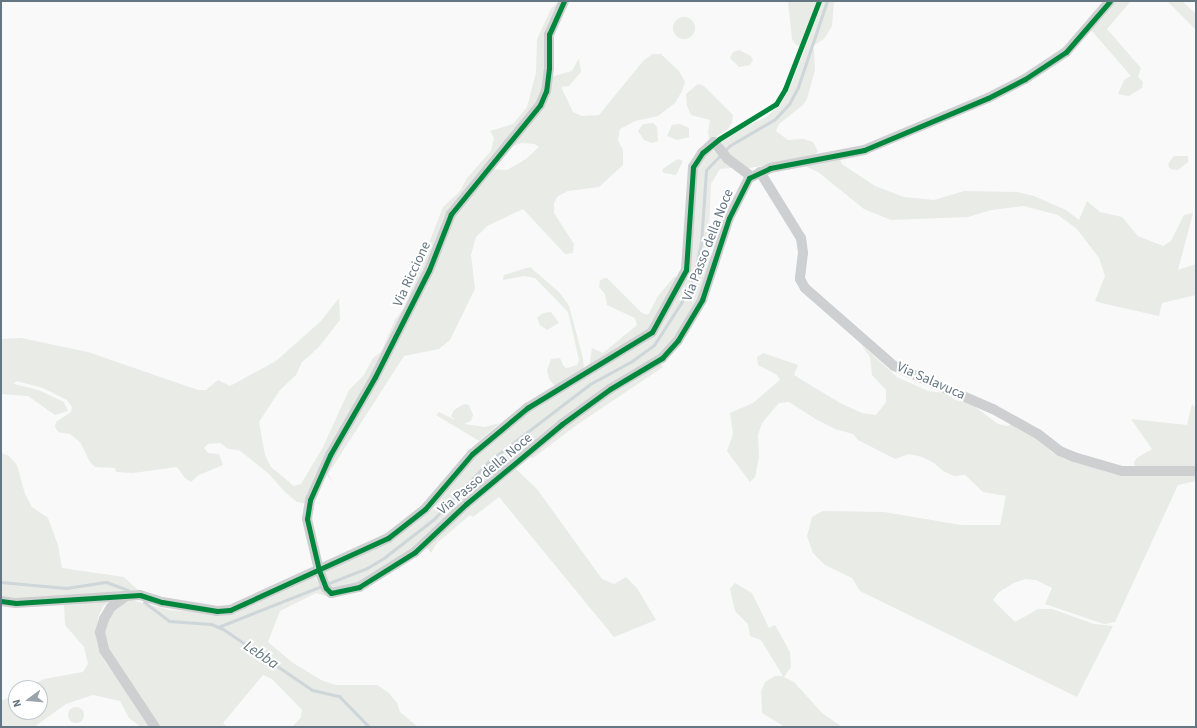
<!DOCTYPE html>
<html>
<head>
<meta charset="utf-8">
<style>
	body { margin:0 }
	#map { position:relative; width:1197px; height:728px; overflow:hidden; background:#f9f9f9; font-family:"Source Sans 3",sans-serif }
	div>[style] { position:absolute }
	.green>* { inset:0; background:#e8ebe6 }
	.round { border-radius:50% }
	.stream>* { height:3px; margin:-1.5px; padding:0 1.5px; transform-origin:1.5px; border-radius:1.5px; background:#ced6d9 }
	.street>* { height:10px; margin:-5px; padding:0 5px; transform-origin:5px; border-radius:5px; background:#cecfd0 }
	.cycleway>* { height:5px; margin:-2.5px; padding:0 2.5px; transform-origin:2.5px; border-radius:2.5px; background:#00873e }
	span { translate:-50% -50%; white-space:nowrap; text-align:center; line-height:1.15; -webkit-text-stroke:4px #fff; paint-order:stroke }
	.street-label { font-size:14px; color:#657683 }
	.water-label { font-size:15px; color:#60757c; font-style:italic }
	.frame { position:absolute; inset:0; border:2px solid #657683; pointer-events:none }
	.north { position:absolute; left:8px; top:680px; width:40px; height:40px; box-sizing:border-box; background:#fff; border:1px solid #c1c8cd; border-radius:50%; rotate:254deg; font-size:11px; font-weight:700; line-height:16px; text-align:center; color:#657683 }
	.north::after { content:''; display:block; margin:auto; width:14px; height:18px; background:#99a4ac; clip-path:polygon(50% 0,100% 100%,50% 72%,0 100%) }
</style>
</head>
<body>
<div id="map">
	<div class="green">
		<i style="clip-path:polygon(559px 1px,541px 97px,468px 188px,308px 504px,297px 502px,285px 492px,269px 474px,239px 450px,228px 449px,220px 443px,208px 444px,204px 448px,208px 453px,219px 454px,223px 465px,199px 475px,191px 482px,185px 478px,177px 467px,133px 473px,116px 472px,115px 468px,95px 467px,90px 462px,80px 442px,70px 434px,58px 432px,55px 427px,56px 422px,71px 412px,72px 407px,67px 400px,43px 388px,16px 381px,14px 384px,38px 390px,64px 402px,68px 411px,55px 415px,28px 396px,1px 394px,1px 339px,21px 338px,88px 352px,198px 390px,206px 390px,218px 380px,230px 386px,276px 361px,321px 321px,339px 298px,340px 320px,318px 348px,302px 362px,296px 375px,280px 390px,259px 422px,265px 455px,271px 467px,294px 486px,301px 484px,322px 449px,349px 390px,364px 375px,373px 358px,381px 352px,395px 320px,404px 308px,443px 207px,460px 191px,467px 178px,491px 151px,494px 138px,490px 131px,513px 124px,527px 107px,536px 73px,537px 39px,551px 9px)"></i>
		<i style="clip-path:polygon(788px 1px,834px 1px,832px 26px,824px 39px,811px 47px,814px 49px,815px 70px,807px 99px,803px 105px,779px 124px,776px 131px,788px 140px,803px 139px,813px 142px,818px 151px,812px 157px,744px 169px,721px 144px,722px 140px,729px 133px,765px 118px,773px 111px,792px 82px,805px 48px,796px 45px,792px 39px)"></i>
		<i style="clip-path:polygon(1113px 1px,1131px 1px,1107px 29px,1141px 68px,1138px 77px,1143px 82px,1142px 88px,1129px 96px,1118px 94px,1124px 80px,1131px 76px,1091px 30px)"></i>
		<i style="clip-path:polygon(1167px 1px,1182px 1px,1196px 14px,1196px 30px)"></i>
		<i class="round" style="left:673px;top:17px;width:22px;height:22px"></i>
		<i style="clip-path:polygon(739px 50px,751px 56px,753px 60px,750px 65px,739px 67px,730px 58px,733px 52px)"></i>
		<i style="clip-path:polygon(653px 54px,661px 54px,679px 71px,685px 82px,682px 91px,675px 103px,658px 116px,635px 121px,620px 129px,618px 140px,623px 150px,623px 165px,599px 187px,568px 191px,558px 196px,554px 203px,554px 213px,574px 244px,573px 253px,565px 254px,523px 209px,487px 226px,476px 237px,471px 255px,475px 289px,450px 340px,439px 349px,404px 356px,330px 471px,328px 474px,333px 482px,325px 473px,452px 214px,490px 169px,507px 170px,526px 159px,539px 147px,535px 144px,521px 143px,507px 148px,534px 117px,551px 77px,572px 71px,579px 58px,581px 72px,569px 86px,561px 87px,573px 112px,582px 116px,599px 115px,644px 60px)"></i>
		<i style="clip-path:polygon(698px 84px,704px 86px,733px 115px,732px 123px,728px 129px,710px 141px,708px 133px,710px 120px,691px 115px,687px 106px,686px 94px)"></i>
		<i style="clip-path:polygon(653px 123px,657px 127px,658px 141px,652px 143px,644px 140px,638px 131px,643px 124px)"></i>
		<i style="clip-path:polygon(672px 125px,680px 124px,689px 128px,689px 137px,677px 140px,667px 136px)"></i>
		<i style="clip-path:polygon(713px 150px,732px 168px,720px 169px,711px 184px,708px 253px,711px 255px,716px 252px,708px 277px,691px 309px,678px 334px,662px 353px,620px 380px,419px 545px,373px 576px,334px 592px,322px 573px,429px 511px,475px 458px,529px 411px,641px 342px,680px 288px,696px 167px,703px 156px)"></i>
		<i style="clip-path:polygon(1174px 156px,1188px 156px,1188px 162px,1178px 170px,1170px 169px,1168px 164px)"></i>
		<i style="clip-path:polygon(678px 159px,683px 161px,676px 175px,664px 173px,662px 170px,664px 168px)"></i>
		<i style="clip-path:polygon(840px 159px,842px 164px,875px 186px,904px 197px,934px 200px,964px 191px,1017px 192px,1034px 196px,1066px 210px,1079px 220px,1087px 201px,1100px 212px,1122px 217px,1138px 236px,1163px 246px,1171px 241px,1184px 215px,1193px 213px,1178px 270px,1196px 264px,1196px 295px,1162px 303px,1159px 316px,1101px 303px,1095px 301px,1105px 276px,1099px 258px,1077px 229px,1058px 215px,1024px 206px,991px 210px,968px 217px,891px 220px,864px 209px,818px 172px,805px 166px)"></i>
		<i style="clip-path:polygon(530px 267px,560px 293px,569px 306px,583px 358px,584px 371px,556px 387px,549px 379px,547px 370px,551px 359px,560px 358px,564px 367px,567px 368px,577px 365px,579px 360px,568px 312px,535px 278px,524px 276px,503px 280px,504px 275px)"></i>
		<i style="clip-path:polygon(674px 277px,677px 277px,650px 332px,589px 369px,592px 348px,603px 353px,637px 325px,635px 318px,607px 305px,605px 294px,599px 287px,600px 280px,607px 278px,642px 313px,648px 315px,658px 296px)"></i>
		<i style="clip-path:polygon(551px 312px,559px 323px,547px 330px,540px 325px,537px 318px,543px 313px)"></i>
		<i style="clip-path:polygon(861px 344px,897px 377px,928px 391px,945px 393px,955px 400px,970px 403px,998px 424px,1007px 426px,1013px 424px,1038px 439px,1053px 453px,1087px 465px,1135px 467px,1134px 462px,1137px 458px,1152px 449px,1131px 419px,1187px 425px,1192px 404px,1196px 408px,1196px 481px,1178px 485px,1115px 622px,1104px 624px,1045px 604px,1052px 588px,1036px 580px,1025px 579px,1014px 583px,999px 592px,993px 600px,1015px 622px,1038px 609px,1052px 609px,1094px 624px,1113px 626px,1077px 697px,860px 591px,852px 578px,825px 565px,813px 553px,807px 536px,812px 517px,823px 511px,884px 512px,961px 525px,1000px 525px,1006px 496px,983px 492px,965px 475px,954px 476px,943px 471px,934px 463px,922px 457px,909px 454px,895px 459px,858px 440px,853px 434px,835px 429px,817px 420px,789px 402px,779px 403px,762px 423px,758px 435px,759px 457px,755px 477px,750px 482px,727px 451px,733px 434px,730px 413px,753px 403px,780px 380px,777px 375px,758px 365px,757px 357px,763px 353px,798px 365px,794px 375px,840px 403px,862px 413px,876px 415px,886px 402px,886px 390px,872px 375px,870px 357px)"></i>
		<i style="clip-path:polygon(660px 363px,663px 367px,578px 424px,533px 458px,529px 457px,579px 414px)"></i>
		<i style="clip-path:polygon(464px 404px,469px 405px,473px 415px,471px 421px,464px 424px,485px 427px,500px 423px,479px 441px,436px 415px,439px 412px,455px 420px,451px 416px,454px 410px)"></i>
		<i style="clip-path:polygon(1px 453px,9px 456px,17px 465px,25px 494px,32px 507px,48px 518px,58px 545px,62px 568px,124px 577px,138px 590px,116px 595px,103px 606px,98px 618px,97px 643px,105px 662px,154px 727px,141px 727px,129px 718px,120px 701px,93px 695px,66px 704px,34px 727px,1px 727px,1px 701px,16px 694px,16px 712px,40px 712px,40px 688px,26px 688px,44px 679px,83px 672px,88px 664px,84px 647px,65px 625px,64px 604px,1px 599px)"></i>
		<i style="clip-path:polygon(516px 469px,537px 489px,602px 579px,614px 584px,626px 577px,637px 588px,656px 620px,614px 637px,499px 497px,473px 517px,470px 515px,437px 543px,431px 553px,425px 545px,431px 539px)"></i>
		<i style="clip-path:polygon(314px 576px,326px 596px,316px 593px,280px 611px,268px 642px,293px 663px,323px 681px,336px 685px,377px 685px,389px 693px,397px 703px,400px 712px,418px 727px,292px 727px,301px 717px,302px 710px,272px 679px,263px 675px,223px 723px,227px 727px,157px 727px,108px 656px,104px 629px,111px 612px,128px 599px,169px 610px,228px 614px,249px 607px)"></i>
		<i style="clip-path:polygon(735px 583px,752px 593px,769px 628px,775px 625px,790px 652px,791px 667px,784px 677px,794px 682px,822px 713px,842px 727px,785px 727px,762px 713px,761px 691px,765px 682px,775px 676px,783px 676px,761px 640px,750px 636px,748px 624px,735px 611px,730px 589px)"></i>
		<i class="round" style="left:68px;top:707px;width:16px;height:16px"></i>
	</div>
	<div class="stream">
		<i style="left:1px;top:582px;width:65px;rotate:5.3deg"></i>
		<i style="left:66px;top:588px;width:40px;rotate:-8.5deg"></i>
		<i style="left:106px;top:582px;width:23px;rotate:20deg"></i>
		<i style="left:144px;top:602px;width:31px;rotate:37deg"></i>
		<i style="left:169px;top:621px;width:42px;rotate:4.1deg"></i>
		<i style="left:211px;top:624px;width:13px;rotate:23deg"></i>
		<i style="left:223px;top:629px;width:108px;rotate:34.4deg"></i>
		<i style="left:312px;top:690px;width:28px;rotate:13deg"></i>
		<i style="left:339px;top:696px;width:43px;rotate:45.9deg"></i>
		<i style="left:218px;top:627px;width:160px;rotate:-21.6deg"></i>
		<i style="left:367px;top:568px;width:21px;rotate:-31deg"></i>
		<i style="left:385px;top:557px;width:62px;rotate:-37.8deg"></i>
		<i style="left:434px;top:519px;width:79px;rotate:-46.5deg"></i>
		<i style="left:488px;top:462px;width:128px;rotate:-37.4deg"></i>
		<i style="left:590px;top:384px;width:48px;rotate:-28.7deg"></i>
		<i style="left:632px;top:361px;width:27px;rotate:-36deg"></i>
		<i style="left:654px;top:345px;width:50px;rotate:-57.3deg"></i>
		<i style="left:681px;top:303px;width:30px;rotate:-64deg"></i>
		<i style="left:694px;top:276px;width:33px;rotate:-78deg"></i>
		<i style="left:701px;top:244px;width:74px;rotate:-86.1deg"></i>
		<i style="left:706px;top:170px;width:33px;rotate:-46deg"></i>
		<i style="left:729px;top:146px;width:53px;rotate:-30.4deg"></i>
		<i style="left:775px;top:119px;width:21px;rotate:-47deg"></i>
		<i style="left:789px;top:104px;width:19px;rotate:-62deg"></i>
		<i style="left:798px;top:87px;width:91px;rotate:-71.4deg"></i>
	</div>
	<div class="street">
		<i style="left:564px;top:1px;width:36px;rotate:114deg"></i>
		<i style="left:549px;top:34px;width:34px;rotate:90deg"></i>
		<i style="left:549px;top:68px;width:23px;rotate:97deg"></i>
		<i style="left:546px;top:91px;width:15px;rotate:113deg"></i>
		<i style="left:540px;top:105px;width:141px;rotate:129.2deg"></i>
		<i style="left:451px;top:214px;width:60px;rotate:111.4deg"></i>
		<i style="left:429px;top:270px;width:120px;rotate:116.8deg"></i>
		<i style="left:375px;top:377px;width:90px;rotate:120deg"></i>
		<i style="left:330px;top:455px;width:49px;rotate:114deg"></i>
		<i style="left:310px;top:500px;width:19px;rotate:99deg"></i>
		<i style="left:307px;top:519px;width:52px;rotate:76.8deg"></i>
		<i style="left:319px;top:570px;width:19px;rotate:69deg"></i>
		<i style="left:326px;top:588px;width:7px;rotate:45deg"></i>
		<i style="left:331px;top:593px;width:29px;rotate:-12deg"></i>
		<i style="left:359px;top:587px;width:66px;rotate:-32deg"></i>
		<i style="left:415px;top:552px;width:70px;rotate:-43.3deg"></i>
		<i style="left:466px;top:504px;width:125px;rotate:-39.8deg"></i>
		<i style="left:562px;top:424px;width:59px;rotate:-36.1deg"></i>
		<i style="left:610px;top:389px;width:61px;rotate:-30.8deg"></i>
		<i style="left:662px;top:358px;width:24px;rotate:-48deg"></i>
		<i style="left:678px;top:340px;width:47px;rotate:-59deg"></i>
		<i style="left:702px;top:300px;width:86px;rotate:-71.8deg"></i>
		<i style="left:729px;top:218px;width:45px;rotate:-63.4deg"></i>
		<i style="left:749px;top:178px;width:23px;rotate:-25deg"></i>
		<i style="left:770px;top:168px;width:96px;rotate:-10.8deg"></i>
		<i style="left:864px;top:150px;width:134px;rotate:-22.8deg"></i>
		<i style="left:988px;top:98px;width:42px;rotate:-27.2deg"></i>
		<i style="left:1025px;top:79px;width:49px;rotate:-33.4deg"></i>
		<i style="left:1066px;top:52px;width:67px;rotate:-49.2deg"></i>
		<i style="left:760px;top:172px;width:78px;rotate:58.2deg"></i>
		<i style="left:801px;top:238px;width:15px;rotate:82deg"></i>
		<i style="left:803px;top:253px;width:26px;rotate:97deg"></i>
		<i style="left:800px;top:279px;width:10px;rotate:61deg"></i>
		<i style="left:805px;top:288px;width:118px;rotate:41.2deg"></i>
		<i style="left:894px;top:366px;width:108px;rotate:23.5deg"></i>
		<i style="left:993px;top:409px;width:51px;rotate:29.1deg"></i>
		<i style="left:1038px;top:434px;width:28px;rotate:38deg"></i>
		<i style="left:1060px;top:451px;width:15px;rotate:23deg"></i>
		<i style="left:1074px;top:457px;width:50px;rotate:16.3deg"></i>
		<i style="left:1122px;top:471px;width:74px"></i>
		<i style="left:125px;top:597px;width:17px;rotate:144deg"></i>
		<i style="left:111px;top:607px;width:14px;rotate:120deg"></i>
		<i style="left:104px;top:619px;width:14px;rotate:107deg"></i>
		<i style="left:100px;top:632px;width:18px;rotate:77deg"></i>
		<i style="left:104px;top:650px;width:92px;rotate:56.5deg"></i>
		<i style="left:1px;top:601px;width:15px;rotate:8deg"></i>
		<i style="left:16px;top:603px;width:124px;rotate:-3.7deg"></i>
		<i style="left:140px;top:595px;width:23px;rotate:18deg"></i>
		<i style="left:162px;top:602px;width:56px;rotate:9.3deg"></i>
		<i style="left:217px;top:611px;width:13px;rotate:-4deg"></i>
		<i style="left:230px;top:610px;width:174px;rotate:-24.5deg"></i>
		<i style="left:388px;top:538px;width:47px;rotate:-38.1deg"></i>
		<i style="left:425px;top:509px;width:72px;rotate:-49.5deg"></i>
		<i style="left:472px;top:454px;width:72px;rotate:-39.9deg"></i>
		<i style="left:527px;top:408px;width:146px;rotate:-31.3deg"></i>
		<i style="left:652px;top:332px;width:71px;rotate:-61.3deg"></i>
		<i style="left:686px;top:270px;width:103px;rotate:-86.1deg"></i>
		<i style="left:693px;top:167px;width:17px;rotate:-57deg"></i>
		<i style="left:702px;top:153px;width:16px;rotate:-43deg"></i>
		<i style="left:714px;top:142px;width:22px;rotate:51deg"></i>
		<i style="left:728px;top:159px;width:30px;rotate:37deg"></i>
	</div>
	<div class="cycleway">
		<i style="left:564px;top:1px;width:36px;rotate:114deg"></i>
		<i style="left:549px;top:34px;width:34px;rotate:90deg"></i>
		<i style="left:549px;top:68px;width:23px;rotate:97deg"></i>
		<i style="left:546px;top:91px;width:15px;rotate:113deg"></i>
		<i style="left:540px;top:105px;width:141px;rotate:129.2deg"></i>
		<i style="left:451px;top:214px;width:60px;rotate:111.4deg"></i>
		<i style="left:429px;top:270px;width:120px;rotate:116.8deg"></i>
		<i style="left:375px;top:377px;width:90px;rotate:120deg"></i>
		<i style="left:330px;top:455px;width:49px;rotate:114deg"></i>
		<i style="left:310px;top:500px;width:19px;rotate:99deg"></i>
		<i style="left:307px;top:519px;width:52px;rotate:76.8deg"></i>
		<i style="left:319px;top:570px;width:19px;rotate:69deg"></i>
		<i style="left:326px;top:588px;width:7px;rotate:45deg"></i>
		<i style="left:331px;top:593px;width:29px;rotate:-12deg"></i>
		<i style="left:359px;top:587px;width:66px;rotate:-32deg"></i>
		<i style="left:415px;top:552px;width:70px;rotate:-43.3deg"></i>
		<i style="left:466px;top:504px;width:125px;rotate:-39.8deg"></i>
		<i style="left:562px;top:424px;width:59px;rotate:-36.1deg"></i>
		<i style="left:610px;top:389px;width:61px;rotate:-30.8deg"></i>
		<i style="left:662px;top:358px;width:24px;rotate:-48deg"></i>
		<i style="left:678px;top:340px;width:47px;rotate:-59deg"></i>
		<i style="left:702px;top:300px;width:86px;rotate:-71.8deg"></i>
		<i style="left:729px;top:218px;width:45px;rotate:-63.4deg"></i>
		<i style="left:749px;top:178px;width:23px;rotate:-25deg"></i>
		<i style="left:770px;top:168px;width:96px;rotate:-10.8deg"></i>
		<i style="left:864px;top:150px;width:134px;rotate:-22.8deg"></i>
		<i style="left:988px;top:98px;width:42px;rotate:-27.2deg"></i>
		<i style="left:1025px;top:79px;width:49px;rotate:-33.4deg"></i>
		<i style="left:1066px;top:52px;width:67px;rotate:-49.2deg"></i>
		<i style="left:1px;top:601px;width:15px;rotate:8deg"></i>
		<i style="left:16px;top:603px;width:124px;rotate:-3.7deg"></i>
		<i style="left:140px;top:595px;width:23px;rotate:18deg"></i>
		<i style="left:162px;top:602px;width:56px;rotate:9.3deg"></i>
		<i style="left:217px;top:611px;width:13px;rotate:-4deg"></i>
		<i style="left:230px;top:610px;width:174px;rotate:-24.5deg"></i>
		<i style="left:388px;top:538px;width:47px;rotate:-38.1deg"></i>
		<i style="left:425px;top:509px;width:72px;rotate:-49.5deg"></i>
		<i style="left:472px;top:454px;width:72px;rotate:-39.9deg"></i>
		<i style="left:527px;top:408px;width:146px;rotate:-31.3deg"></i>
		<i style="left:652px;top:332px;width:71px;rotate:-61.3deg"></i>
		<i style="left:686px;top:270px;width:103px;rotate:-86.1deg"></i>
		<i style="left:693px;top:167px;width:17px;rotate:-57deg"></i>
		<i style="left:702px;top:153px;width:22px;rotate:-39deg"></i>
		<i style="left:719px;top:139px;width:67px;rotate:-31.6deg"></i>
		<i style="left:776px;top:104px;width:17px;rotate:-59deg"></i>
		<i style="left:785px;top:89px;width:94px;rotate:-68.9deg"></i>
	</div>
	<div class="street-label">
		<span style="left:708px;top:245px;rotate:-69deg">Via Passo della Noce</span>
		<span style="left:412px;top:274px;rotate:-65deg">Via Riccione</span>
		<span style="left:931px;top:381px;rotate:24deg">Via Salavuca</span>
		<span style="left:485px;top:474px;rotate:-40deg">Via Passo della Noce</span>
	</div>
	<div class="water-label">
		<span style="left:261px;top:655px;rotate:34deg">Lebba</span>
	</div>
	<div class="frame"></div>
	<div class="north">N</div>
</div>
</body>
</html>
